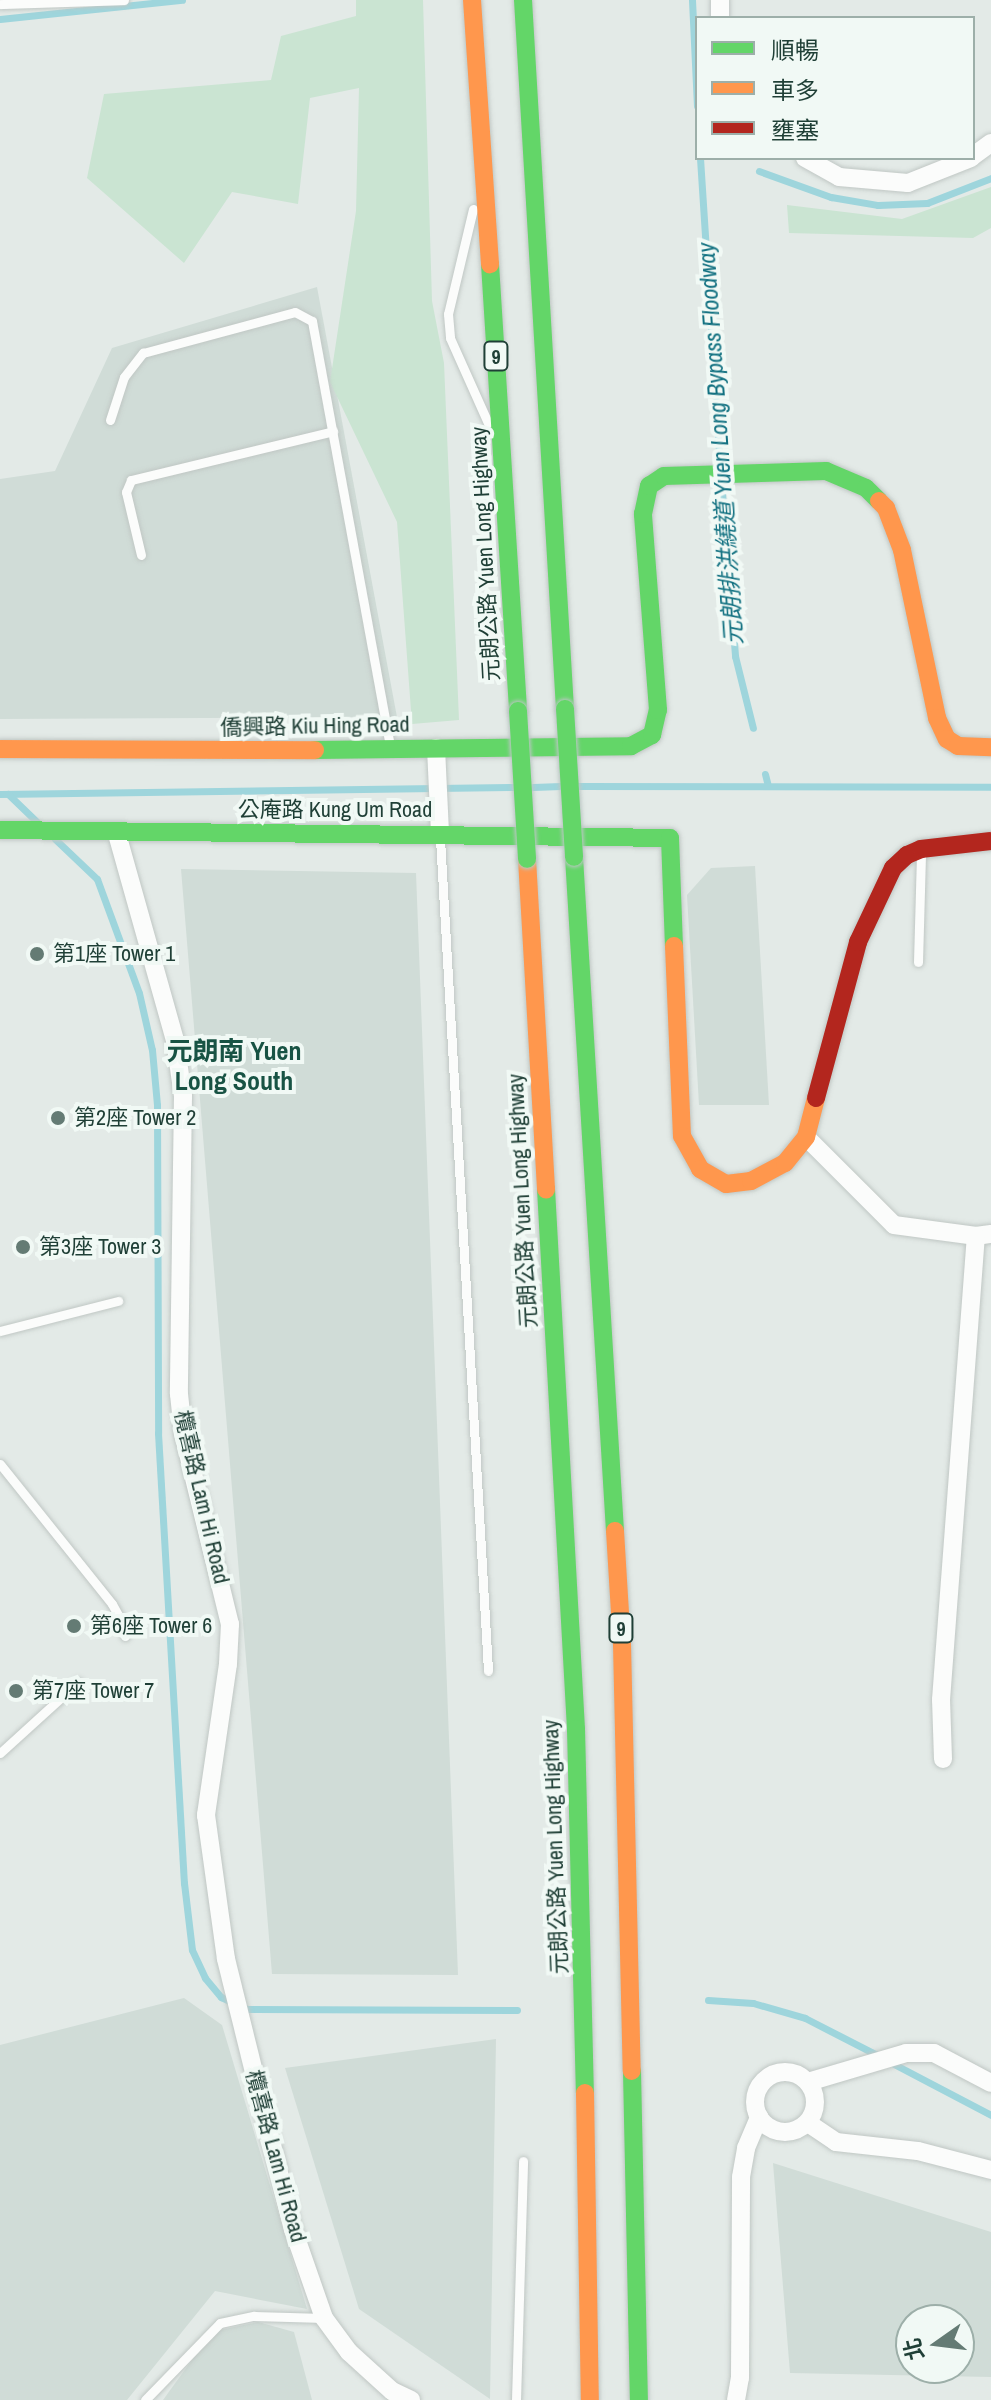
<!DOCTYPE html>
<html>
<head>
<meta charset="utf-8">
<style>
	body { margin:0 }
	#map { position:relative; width:991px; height:2400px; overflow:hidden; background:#e3eae7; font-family:"Archivo Narrow","Noto Sans TC",sans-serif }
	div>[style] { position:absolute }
	.built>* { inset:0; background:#d0dcd7 }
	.green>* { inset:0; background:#cae4d2 }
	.stream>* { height:7px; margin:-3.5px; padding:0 3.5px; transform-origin:3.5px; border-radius:3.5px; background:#9ed5dc }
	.roads { filter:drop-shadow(0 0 2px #c0c7c4) drop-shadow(0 0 2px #c0c7c4) }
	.lane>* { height:9px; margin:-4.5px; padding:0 4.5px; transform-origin:4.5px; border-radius:4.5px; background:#fbfcfb }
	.street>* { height:18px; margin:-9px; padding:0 9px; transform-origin:9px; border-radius:9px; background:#fbfcfb }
	.street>.ring { margin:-9px; padding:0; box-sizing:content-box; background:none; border:18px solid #fbfcfb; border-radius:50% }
	.fast>* { height:18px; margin:-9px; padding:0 9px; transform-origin:9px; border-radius:9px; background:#63d668 }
	.slow>* { height:18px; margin:-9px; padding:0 9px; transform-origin:9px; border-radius:9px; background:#ff974d }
	.jam>* { height:18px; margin:-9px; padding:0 9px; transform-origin:9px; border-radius:9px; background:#b3261e }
	.bridges { filter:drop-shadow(0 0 2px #bbc6c3) drop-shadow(0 0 2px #bbc6c3) }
	.fast-bridge>* { height:18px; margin:-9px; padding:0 9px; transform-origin:9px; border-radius:9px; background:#63d668 }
	.dots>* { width:22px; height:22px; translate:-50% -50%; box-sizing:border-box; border:4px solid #f1f9f5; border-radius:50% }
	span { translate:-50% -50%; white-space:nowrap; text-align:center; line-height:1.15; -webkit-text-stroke:8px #f1f9f5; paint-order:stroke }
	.shield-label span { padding:2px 6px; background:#f1f9f5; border:2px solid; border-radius:6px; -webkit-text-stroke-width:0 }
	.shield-label { font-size:20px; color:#1f3f36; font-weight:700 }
	.street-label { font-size:22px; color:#1f3f36 }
	.poi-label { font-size:22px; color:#1f3f36 }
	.left { translate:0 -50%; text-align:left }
	.water-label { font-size:24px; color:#127181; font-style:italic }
	.quarter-label { font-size:26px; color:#185344; font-weight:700 }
	.legend { position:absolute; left:695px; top:16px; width:280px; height:144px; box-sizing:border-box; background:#f1f9f5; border:2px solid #9dafa9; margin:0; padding:10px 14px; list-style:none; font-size:24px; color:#1f3f36 }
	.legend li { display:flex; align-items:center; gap:16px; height:40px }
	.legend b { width:40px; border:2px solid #9dafa9 }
	.north { position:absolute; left:895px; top:2304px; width:80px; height:80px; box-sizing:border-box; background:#f1f9f5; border:2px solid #9dafa9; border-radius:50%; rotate:256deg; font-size:22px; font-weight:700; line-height:32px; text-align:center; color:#1f3f36 }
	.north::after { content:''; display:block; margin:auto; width:28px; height:36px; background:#647b74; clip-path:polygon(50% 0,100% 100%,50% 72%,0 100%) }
</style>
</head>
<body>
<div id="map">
	<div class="built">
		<i style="clip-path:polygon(317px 287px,397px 717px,0 719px,0 479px,55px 471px,112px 348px)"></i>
		<i style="clip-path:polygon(755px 866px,769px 1105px,699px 1105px,687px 895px,711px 868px)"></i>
		<i style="clip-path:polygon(181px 869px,416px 873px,458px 1975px,272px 1974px)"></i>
		<i style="clip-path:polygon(184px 1998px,222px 2025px,307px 2309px,215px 2291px,127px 2400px,0 2400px,0 2045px)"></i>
		<i style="clip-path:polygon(496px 2039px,490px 2399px,359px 2309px,285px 2068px)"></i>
		<i style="clip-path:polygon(evenodd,773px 2163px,991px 2232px,991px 2377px,790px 2373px,773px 2163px,911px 2320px,959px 2320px,959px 2368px,911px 2368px,911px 2320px)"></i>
		<i style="clip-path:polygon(258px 2322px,294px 2332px,312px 2400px,163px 2400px,197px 2353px,220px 2330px)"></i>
	</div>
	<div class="green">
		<i style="clip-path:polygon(356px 0,423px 0,432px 301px,444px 363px,459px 720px,412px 724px,397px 522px,330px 382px,356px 211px,359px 88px,310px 98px,298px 204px,232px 192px,184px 263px,87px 178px,104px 94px,271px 80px,281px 36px,356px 16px)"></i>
		<i style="clip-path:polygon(991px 187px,991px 228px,973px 238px,789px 233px,787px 205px,902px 219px)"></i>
	</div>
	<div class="stream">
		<i style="left:692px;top:0;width:106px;rotate:87.3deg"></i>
		<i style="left:0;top:19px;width:183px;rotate:-6deg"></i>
		<i style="left:700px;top:158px;width:312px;rotate:86.3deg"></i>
		<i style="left:759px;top:171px;width:77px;rotate:19.9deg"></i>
		<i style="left:831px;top:197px;width:48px;rotate:9.7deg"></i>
		<i style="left:878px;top:205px;width:49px;rotate:-2.3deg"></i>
		<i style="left:927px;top:203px;width:69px;rotate:-21.3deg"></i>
		<i style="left:721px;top:481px;width:176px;rotate:85.4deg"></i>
		<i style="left:735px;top:656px;width:74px;rotate:76deg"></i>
		<i style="left:765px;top:774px;width:12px;rotate:76deg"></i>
		<i style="left:577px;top:786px;width:414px;rotate:0.1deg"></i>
		<i style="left:533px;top:787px;width:28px;rotate:-2deg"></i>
		<i style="left:0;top:794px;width:513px;rotate:-0.78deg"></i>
		<i style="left:8px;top:794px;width:40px;rotate:44deg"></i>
		<i style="left:55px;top:839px;width:58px;rotate:43.6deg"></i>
		<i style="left:97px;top:879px;width:121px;rotate:69.8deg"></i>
		<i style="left:139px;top:993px;width:58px;rotate:77.2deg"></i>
		<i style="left:152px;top:1050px;width:55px;rotate:84.8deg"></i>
		<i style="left:157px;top:1105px;width:328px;rotate:89.8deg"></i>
		<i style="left:158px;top:1433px;width:451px;rotate:86.7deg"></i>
		<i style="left:184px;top:1883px;width:67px;rotate:83.2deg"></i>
		<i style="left:192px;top:1950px;width:31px;rotate:65deg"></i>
		<i style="left:205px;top:1978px;width:25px;rotate:50deg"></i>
		<i style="left:221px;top:1997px;width:29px;rotate:25deg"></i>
		<i style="left:247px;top:2009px;width:270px;rotate:0.2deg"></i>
		<i style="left:708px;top:2000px;width:45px;rotate:3.8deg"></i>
		<i style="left:753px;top:2003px;width:54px;rotate:16.1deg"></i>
		<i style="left:805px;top:2018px;width:83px;rotate:27.2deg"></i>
		<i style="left:890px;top:2062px;width:114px;rotate:27.7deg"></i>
	</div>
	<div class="roads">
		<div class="lane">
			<i style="left:0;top:4px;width:124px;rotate:-1.8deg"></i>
			<i style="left:473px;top:209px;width:108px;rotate:103.4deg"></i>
			<i style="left:448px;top:314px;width:24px;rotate:85deg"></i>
			<i style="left:450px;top:338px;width:93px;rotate:65.9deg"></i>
			<i style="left:110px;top:420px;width:45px;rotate:-72deg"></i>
			<i style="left:124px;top:377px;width:31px;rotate:-52deg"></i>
			<i style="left:143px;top:353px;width:157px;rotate:-15.1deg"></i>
			<i style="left:295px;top:312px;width:19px;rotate:28deg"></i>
			<i style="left:312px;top:321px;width:431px;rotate:79.6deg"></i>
			<i style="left:141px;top:555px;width:65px;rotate:-103.4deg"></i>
			<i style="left:126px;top:492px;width:13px;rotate:-67deg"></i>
			<i style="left:131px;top:480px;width:208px;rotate:-13.6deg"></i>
			<i style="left:440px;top:838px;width:834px;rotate:86.7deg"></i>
			<i style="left:918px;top:962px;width:108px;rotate:-88.4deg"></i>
			<i style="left:0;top:1331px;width:122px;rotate:-14.3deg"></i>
			<i style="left:0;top:1464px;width:179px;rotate:51.3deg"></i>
			<i style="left:112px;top:1604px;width:25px;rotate:61deg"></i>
			<i style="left:124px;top:1626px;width:10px;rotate:84deg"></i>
			<i style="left:0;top:1753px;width:105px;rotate:-42.3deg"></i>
			<i style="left:145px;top:2400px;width:107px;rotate:-45.8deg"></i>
			<i style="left:220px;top:2323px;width:35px;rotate:-12deg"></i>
			<i style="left:254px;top:2316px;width:70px;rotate:1.6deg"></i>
			<i style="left:516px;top:2400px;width:239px;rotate:-88.3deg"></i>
		</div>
		<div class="street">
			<i style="left:720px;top:0;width:18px;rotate:90deg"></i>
			<i style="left:973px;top:156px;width:22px;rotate:-36deg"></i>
			<i style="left:805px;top:158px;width:39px;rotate:29deg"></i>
			<i style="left:839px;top:177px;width:69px;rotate:5deg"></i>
			<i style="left:908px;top:183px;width:68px;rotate:-21.6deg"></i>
			<i style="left:436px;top:748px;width:86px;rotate:87.3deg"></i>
			<i style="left:117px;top:834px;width:214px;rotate:74.3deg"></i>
			<i style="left:175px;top:1040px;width:57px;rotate:81.9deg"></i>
			<i style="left:183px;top:1096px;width:298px;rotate:90.8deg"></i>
			<i style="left:179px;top:1394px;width:39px;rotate:84deg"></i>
			<i style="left:183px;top:1433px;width:197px;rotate:76.2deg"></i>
			<i style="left:230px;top:1624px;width:40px;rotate:92.9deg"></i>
			<i style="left:228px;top:1664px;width:153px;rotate:98.3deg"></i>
			<i style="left:206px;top:1815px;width:145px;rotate:82.1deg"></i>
			<i style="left:226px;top:1959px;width:278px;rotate:76.1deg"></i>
			<i style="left:293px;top:2229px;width:94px;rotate:70.8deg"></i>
			<i style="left:324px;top:2318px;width:42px;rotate:53.7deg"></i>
			<i style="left:349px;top:2352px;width:58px;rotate:42.2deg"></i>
			<i style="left:392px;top:2391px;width:21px;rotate:25deg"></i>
			<i style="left:806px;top:1137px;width:124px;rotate:45deg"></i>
			<i style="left:894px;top:1225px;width:83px;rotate:7.6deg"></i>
			<i style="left:976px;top:1236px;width:15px;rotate:-8deg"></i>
			<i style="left:943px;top:1759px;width:59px;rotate:-91.9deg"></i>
			<i style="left:941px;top:1700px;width:465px;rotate:-85.7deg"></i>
			<i class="ring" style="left:755px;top:2072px;width:42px;height:42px"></i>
			<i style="left:808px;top:2082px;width:102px;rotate:-16.5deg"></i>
			<i style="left:906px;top:2053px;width:28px"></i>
			<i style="left:934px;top:2053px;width:64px;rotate:27.8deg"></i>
			<i style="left:808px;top:2123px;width:34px;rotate:34deg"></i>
			<i style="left:836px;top:2142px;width:82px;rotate:6.3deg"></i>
			<i style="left:918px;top:2151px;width:75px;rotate:14.6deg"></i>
			<i style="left:736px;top:2400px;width:22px;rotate:-80deg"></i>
			<i style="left:740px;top:2378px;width:201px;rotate:-89.7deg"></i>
			<i style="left:741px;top:2177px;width:29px;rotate:-80deg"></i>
			<i style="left:746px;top:2148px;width:34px;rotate:-67deg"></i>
		</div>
		<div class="fast">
			<i style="left:523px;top:0;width:710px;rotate:86.61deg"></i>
			<i style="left:490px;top:264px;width:448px;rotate:86.4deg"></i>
			<i style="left:315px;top:750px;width:316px;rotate:-0.7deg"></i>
			<i style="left:631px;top:746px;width:24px;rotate:-28deg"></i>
			<i style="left:652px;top:735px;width:26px;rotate:-77deg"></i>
			<i style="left:658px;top:710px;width:197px;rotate:-94.4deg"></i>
			<i style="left:643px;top:514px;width:29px;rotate:-78deg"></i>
			<i style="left:649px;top:486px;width:18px;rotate:-34deg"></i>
			<i style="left:664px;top:476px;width:162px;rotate:-1.8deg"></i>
			<i style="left:826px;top:471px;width:43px;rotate:23deg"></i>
			<i style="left:866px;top:488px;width:18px;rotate:45deg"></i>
			<i style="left:0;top:830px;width:670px;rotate:0.68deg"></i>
			<i style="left:670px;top:838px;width:108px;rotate:87.9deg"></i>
			<i style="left:574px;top:857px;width:675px;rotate:86.52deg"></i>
			<i style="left:546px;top:1189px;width:541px;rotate:86.82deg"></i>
			<i style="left:576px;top:1729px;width:364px;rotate:88.6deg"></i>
			<i style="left:632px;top:2071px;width:329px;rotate:88.8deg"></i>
		</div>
		<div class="slow">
			<i style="left:472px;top:0;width:265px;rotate:86.1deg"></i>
			<i style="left:879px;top:501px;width:10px;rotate:45deg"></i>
			<i style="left:886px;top:508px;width:45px;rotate:69.1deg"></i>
			<i style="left:902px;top:550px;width:172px;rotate:78.2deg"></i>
			<i style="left:937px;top:718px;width:23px;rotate:65deg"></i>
			<i style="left:947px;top:739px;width:13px;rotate:32deg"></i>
			<i style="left:958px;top:746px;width:33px;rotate:2deg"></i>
			<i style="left:0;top:749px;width:315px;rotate:0.2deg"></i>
			<i style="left:527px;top:859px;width:331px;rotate:86.7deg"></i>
			<i style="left:674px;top:946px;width:190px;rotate:87.6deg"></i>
			<i style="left:682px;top:1136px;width:38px;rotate:61deg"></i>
			<i style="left:700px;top:1169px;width:30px;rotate:30deg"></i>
			<i style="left:726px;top:1184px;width:25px;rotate:-7deg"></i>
			<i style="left:751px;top:1181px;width:38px;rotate:-28deg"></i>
			<i style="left:785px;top:1163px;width:33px;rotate:-51deg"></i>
			<i style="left:806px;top:1137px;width:40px;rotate:-75.6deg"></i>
			<i style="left:615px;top:1531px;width:113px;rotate:86.5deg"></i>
			<i style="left:622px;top:1644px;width:427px;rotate:88.7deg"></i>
			<i style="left:585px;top:2093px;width:307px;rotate:89.1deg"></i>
		</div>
		<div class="jam">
			<i style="left:816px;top:1098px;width:162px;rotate:-74.9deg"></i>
			<i style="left:858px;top:942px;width:82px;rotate:-64.7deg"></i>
			<i style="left:893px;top:868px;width:19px;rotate:-43deg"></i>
			<i style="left:907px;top:855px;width:15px;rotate:-23deg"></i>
			<i style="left:921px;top:849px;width:70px;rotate:-6.5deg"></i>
		</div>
	</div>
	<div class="bridges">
		<div class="fast-bridge">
			<i style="left:565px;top:709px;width:148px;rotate:86.5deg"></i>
			<i style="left:518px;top:711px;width:148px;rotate:86.5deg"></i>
		</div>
	</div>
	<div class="dots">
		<i style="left:37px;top:954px;background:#647b74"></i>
		<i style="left:58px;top:1118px;background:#647b74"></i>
		<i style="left:23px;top:1247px;background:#647b74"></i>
		<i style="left:74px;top:1626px;background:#647b74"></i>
		<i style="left:16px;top:1691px;background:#647b74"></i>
	</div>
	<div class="shield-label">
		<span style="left:496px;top:356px">9</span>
		<span style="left:621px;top:1628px">9</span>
	</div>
	<div class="street-label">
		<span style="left:485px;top:554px;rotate:-93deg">元朗公路 Yuen Long Highway</span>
		<span style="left:315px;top:726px;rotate:-1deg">僑興路 Kiu Hing Road</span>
		<span style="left:335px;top:810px">公庵路 Kung Um Road</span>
		<span style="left:522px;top:1201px;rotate:-93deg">元朗公路 Yuen Long Highway</span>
		<span style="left:202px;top:1497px;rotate:77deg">欖喜路 Lam Hi Road</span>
		<span style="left:555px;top:1847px;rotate:-92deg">元朗公路 Yuen Long Highway</span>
		<span style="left:276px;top:2156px;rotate:75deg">欖喜路 Lam Hi Road</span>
	</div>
	<div class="poi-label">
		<span class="left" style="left:53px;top:954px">第1座 Tower 1</span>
		<span class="left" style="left:74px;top:1118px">第2座 Tower 2</span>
		<span class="left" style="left:39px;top:1247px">第3座 Tower 3</span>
		<span class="left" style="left:90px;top:1626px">第6座 Tower 6</span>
		<span class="left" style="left:32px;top:1691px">第7座 Tower 7</span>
	</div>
	<div class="water-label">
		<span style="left:720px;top:444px;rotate:-94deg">元朗排洪繞道 Yuen Long Bypass Floodway</span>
	</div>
	<div class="quarter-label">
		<span style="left:234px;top:1066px">元朗南 Yuen<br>Long South</span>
	</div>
	<ul class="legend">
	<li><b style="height:10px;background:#63d668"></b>順暢</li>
	<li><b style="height:10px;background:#ff974d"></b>車多</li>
	<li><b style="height:10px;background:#b3261e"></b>壅塞</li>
	</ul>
	<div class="north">北</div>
</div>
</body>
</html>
